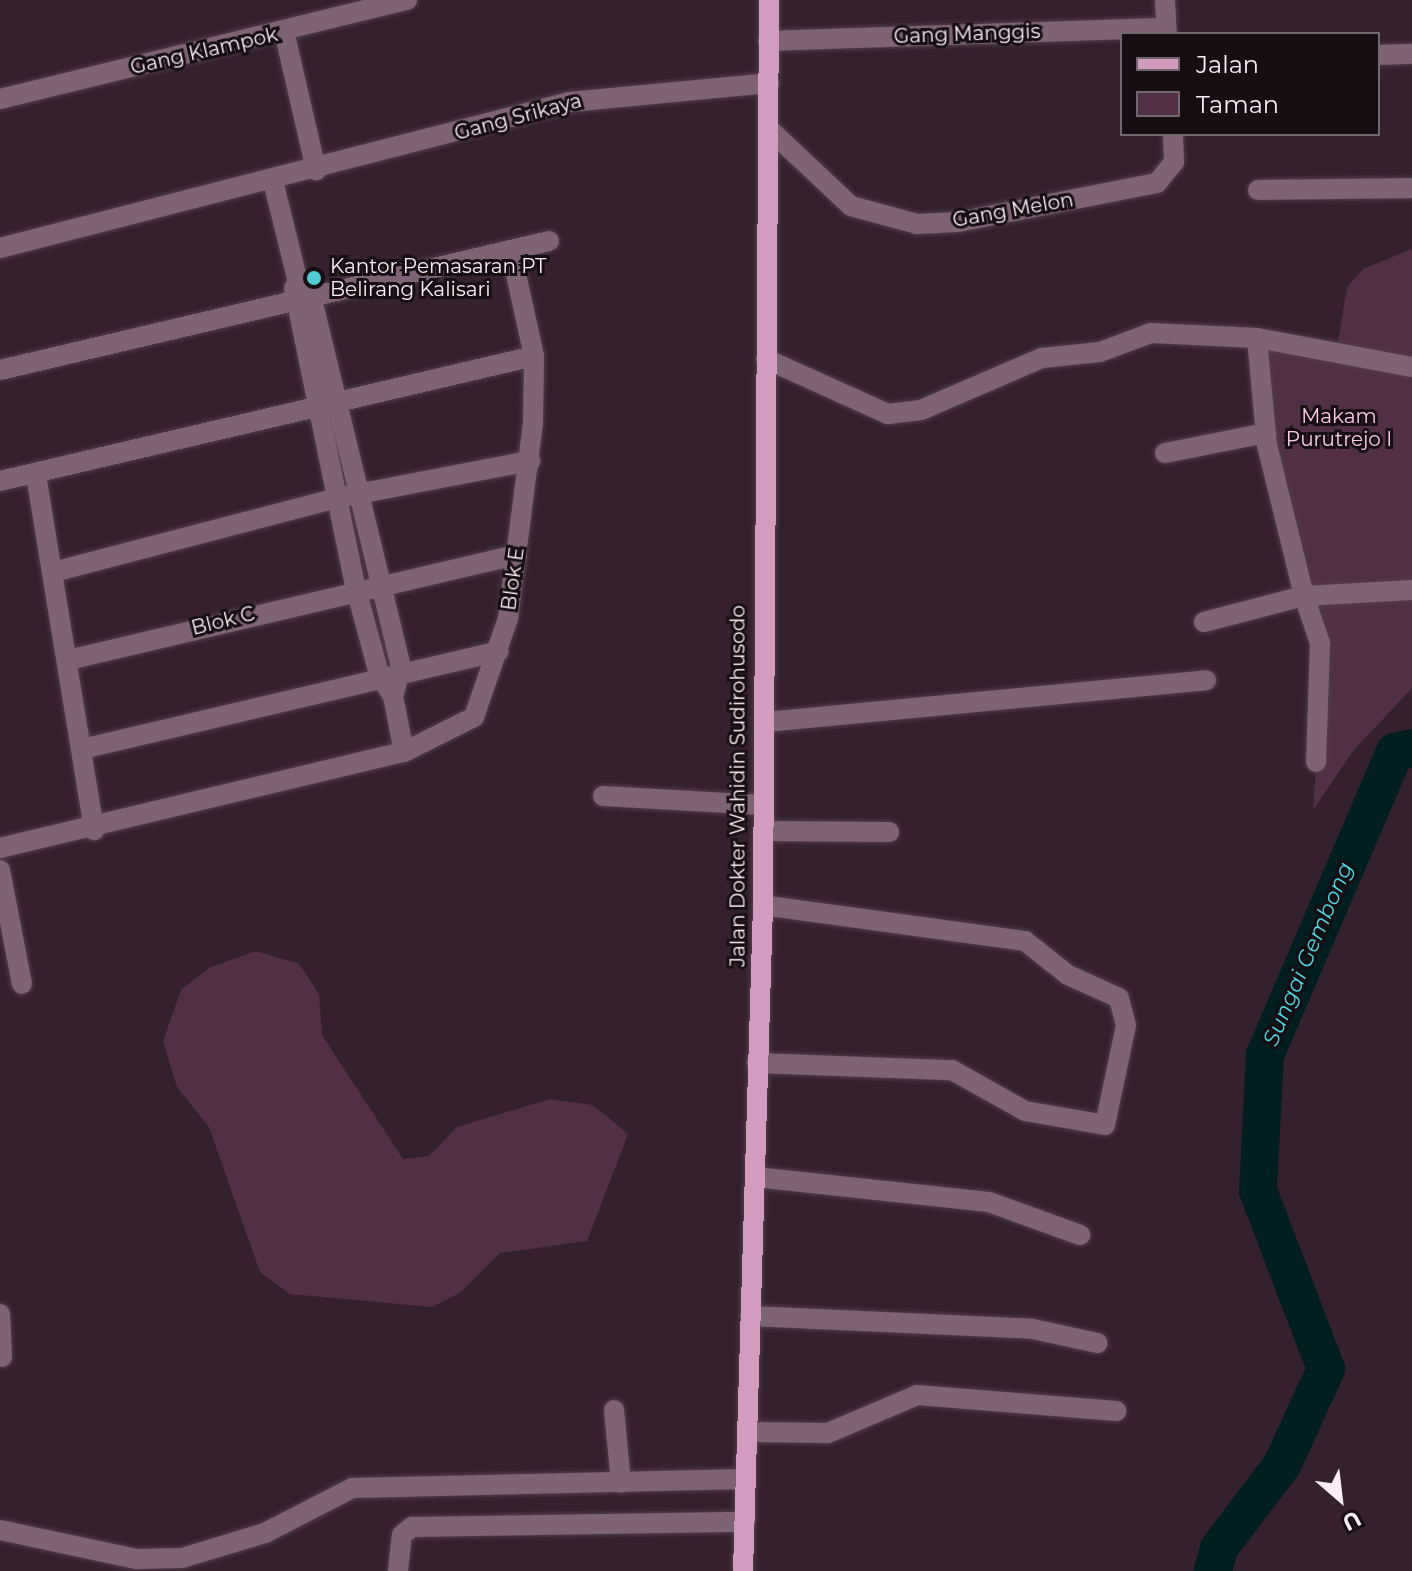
<!DOCTYPE html>
<html>
<head>
<meta charset="utf-8">
<style>
	body { margin:0 }
	#map { position:relative; width:1412px; height:1571px; overflow:hidden; background:#35212e; font-family:Montserrat,sans-serif }
	div>[style] { position:absolute }
	.green>* { inset:0; background:#513045 }
	.river>* { height:38px; margin:-19px; padding:0 19px; transform-origin:19px; border-radius:19px; background:#001d1f }
	.roads { filter:drop-shadow(0 0 2px #513d4a) drop-shadow(0 0 2px #513d4a) }
	.minor>* { height:20px; margin:-10px; padding:0 10px; transform-origin:10px; border-radius:10px; background:#7d6373 }
	.major>* { height:20px; margin:-10px; padding:0 10px; transform-origin:10px; border-radius:10px; background:#d19cbd }
	.dots>* { width:22px; height:22px; translate:-50% -50%; box-sizing:border-box; border:4px solid #170e14; border-radius:50% }
	span { translate:-50% -50%; white-space:nowrap; text-align:center; line-height:1.15; -webkit-text-stroke:6px #170e14; paint-order:stroke }
	.street-label { font-size:20px; color:#fbecf5 }
	.poi-label { font-size:20px; color:#fbecf5 }
	.left { translate:0 -50%; text-align:left }
	.park-label { font-size:20px; color:#fcc8e8 }
	.water-label { font-size:22px; color:#49d8e0; font-style:italic }
	.legend { position:absolute; left:1120px; top:32px; width:260px; height:104px; box-sizing:border-box; background:#170e14; border:2px solid #72676e; margin:0; padding:10px 14px; list-style:none; font-size:24px; color:#fbecf5 }
	.legend li { display:flex; align-items:center; gap:16px; height:40px }
	.legend b { width:40px; border:2px solid #72676e }
	.north { position:absolute; left:1300px; top:1459px; width:80px; height:80px; -webkit-text-stroke:6px #170e14; paint-order:stroke; rotate:152deg; font-size:22px; font-weight:700; line-height:32px; text-align:center; color:#fbecf5 }
	.north::after { content:''; display:block; margin:auto; width:28px; height:36px; background:#fbecf5; clip-path:polygon(50% 0,100% 100%,50% 72%,0 100%) }
</style>
</head>
<body>
<div id="map">
	<div class="green">
		<i style="clip-path:polygon(1412px 249px,1412px 688px,1353px 751px,1313px 810px,1321px 694px,1257px 338px,1336px 353px,1347px 287px,1363px 269px)"></i>
		<i style="clip-path:polygon(256px 951px,299px 964px,319px 994px,322px 1035px,403px 1159px,429px 1156px,457px 1127px,550px 1099px,593px 1105px,628px 1134px,587px 1241px,500px 1253px,461px 1292px,432px 1307px,290px 1294px,260px 1272px,209px 1127px,177px 1087px,163px 1041px,181px 990px,209px 968px)"></i>
	</div>
	<div class="river">
		<i style="left:1213px;top:1571px;width:24px;rotate:-75deg"></i>
		<i style="left:1219px;top:1548px;width:104px;rotate:-52.8deg"></i>
		<i style="left:1282px;top:1465px;width:106px;rotate:-65.4deg"></i>
		<i style="left:1326px;top:1369px;width:191px;rotate:-110.9deg"></i>
		<i style="left:1258px;top:1191px;width:136px;rotate:-87.1deg"></i>
		<i style="left:1265px;top:1055px;width:330px;rotate:-66.8deg"></i>
		<i style="left:1395px;top:752px;width:17px;rotate:-13deg"></i>
	</div>
	<div class="roads">
		<div class="minor">
			<i style="left:1165px;top:0;width:34px;rotate:87deg"></i>
			<i style="left:284px;top:31px;width:143px;rotate:77deg"></i>
			<i style="left:768px;top:41px;width:398px;rotate:-1.9deg"></i>
			<i style="left:1378px;top:55px;width:34px;rotate:-2deg"></i>
			<i style="left:0;top:99px;width:419px;rotate:-13.7deg"></i>
			<i style="left:769px;top:129px;width:112px;rotate:43.2deg"></i>
			<i style="left:851px;top:206px;width:68px;rotate:15.3deg"></i>
			<i style="left:917px;top:224px;width:41px;rotate:-2.8deg"></i>
			<i style="left:958px;top:222px;width:203px;rotate:-11.1deg"></i>
			<i style="left:1157px;top:183px;width:27px;rotate:-51deg"></i>
			<i style="left:1174px;top:162px;width:28px;rotate:-92deg"></i>
			<i style="left:273px;top:181px;width:100px;rotate:76.1deg"></i>
			<i style="left:297px;top:278px;width:22px;rotate:51deg"></i>
			<i style="left:311px;top:295px;width:384px;rotate:76.4deg"></i>
			<i style="left:401px;top:668px;width:29px;rotate:106deg"></i>
			<i style="left:1258px;top:190px;width:154px;rotate:-0.7deg"></i>
			<i style="left:0;top:248px;width:587px;rotate:-14.39deg"></i>
			<i style="left:569px;top:102px;width:201px;rotate:-5.4deg"></i>
			<i style="left:294px;top:288px;width:307px;rotate:78.4deg"></i>
			<i style="left:356px;top:589px;width:88px;rotate:74.9deg"></i>
			<i style="left:379px;top:674px;width:26px;rotate:58deg"></i>
			<i style="left:393px;top:696px;width:57px;rotate:78.9deg"></i>
			<i style="left:1257px;top:338px;width:107px;rotate:84.7deg"></i>
			<i style="left:1267px;top:445px;width:155px;rotate:76.2deg"></i>
			<i style="left:1304px;top:596px;width:108px;rotate:-3.2deg"></i>
			<i style="left:766px;top:359px;width:134px;rotate:24.3deg"></i>
			<i style="left:888px;top:414px;width:33px;rotate:-7deg"></i>
			<i style="left:921px;top:410px;width:132px;rotate:-23.3deg"></i>
			<i style="left:1042px;top:358px;width:58px;rotate:-5.9deg"></i>
			<i style="left:1100px;top:352px;width:54px;rotate:-20.4deg"></i>
			<i style="left:1151px;top:333px;width:106px;rotate:2.7deg"></i>
			<i style="left:1257px;top:338px;width:158px;rotate:10.6deg"></i>
			<i style="left:0;top:370px;width:564px;rotate:-13.22deg"></i>
			<i style="left:1165px;top:453px;width:103px;rotate:-11.2deg"></i>
			<i style="left:36px;top:475px;width:360px;rotate:80.7deg"></i>
			<i style="left:0;top:481px;width:548px;rotate:-13.17deg"></i>
			<i style="left:57px;top:571px;width:289px;rotate:-14.6deg"></i>
			<i style="left:337px;top:498px;width:197px;rotate:-10.9deg"></i>
			<i style="left:1204px;top:622px;width:103px;rotate:-14.6deg"></i>
			<i style="left:1304px;top:596px;width:50px;rotate:71.2deg"></i>
			<i style="left:1320px;top:643px;width:119px;rotate:91.9deg"></i>
			<i style="left:68px;top:660px;width:461px;rotate:-13.2deg"></i>
			<i style="left:765px;top:722px;width:443px;rotate:-5.4deg"></i>
			<i style="left:82px;top:749px;width:428px;rotate:-13.2deg"></i>
			<i style="left:603px;top:796px;width:160px;rotate:3.2deg"></i>
			<i style="left:763px;top:831px;width:126px;rotate:0.5deg"></i>
			<i style="left:0;top:848px;width:415px;rotate:-13.4deg"></i>
			<i style="left:404px;top:752px;width:78px;rotate:-26.6deg"></i>
			<i style="left:474px;top:717px;width:105px;rotate:-71deg"></i>
			<i style="left:508px;top:618px;width:197px;rotate:-82.7deg"></i>
			<i style="left:533px;top:423px;width:67px;rotate:-89.1deg"></i>
			<i style="left:534px;top:356px;width:107px;rotate:-102.4deg"></i>
			<i style="left:0;top:870px;width:116px;rotate:79.1deg"></i>
			<i style="left:757px;top:1063px;width:195px;rotate:2.1deg"></i>
			<i style="left:952px;top:1070px;width:84px;rotate:29.3deg"></i>
			<i style="left:1025px;top:1111px;width:81px;rotate:9.9deg"></i>
			<i style="left:1105px;top:1125px;width:102px;rotate:-78.1deg"></i>
			<i style="left:1126px;top:1025px;width:28px;rotate:-105deg"></i>
			<i style="left:1119px;top:998px;width:56px;rotate:-155.7deg"></i>
			<i style="left:1068px;top:975px;width:55px;rotate:-141.7deg"></i>
			<i style="left:1025px;top:941px;width:264px;rotate:-172.2deg"></i>
			<i style="left:755px;top:1177px;width:235px;rotate:6.1deg"></i>
			<i style="left:989px;top:1202px;width:97px;rotate:19.9deg"></i>
			<i style="left:0;top:1314px;width:43px;rotate:87.3deg"></i>
			<i style="left:750px;top:1316px;width:283px;rotate:2.6deg"></i>
			<i style="left:1033px;top:1329px;width:66px;rotate:12.3deg"></i>
			<i style="left:614px;top:1410px;width:73px;rotate:84.5deg"></i>
			<i style="left:748px;top:1432px;width:80px;rotate:0.7deg"></i>
			<i style="left:828px;top:1433px;width:97px;rotate:-23.1deg"></i>
			<i style="left:917px;top:1395px;width:200px;rotate:4.6deg"></i>
			<i style="left:0;top:1530px;width:140px;rotate:12deg"></i>
			<i style="left:137px;top:1559px;width:45px;rotate:-1.3deg"></i>
			<i style="left:182px;top:1558px;width:87px;rotate:-16.8deg"></i>
			<i style="left:265px;top:1533px;width:98px;rotate:-27.3deg"></i>
			<i style="left:352px;top:1488px;width:394px;rotate:-1.3deg"></i>
			<i style="left:398px;top:1571px;width:36px;rotate:-84deg"></i>
			<i style="left:402px;top:1535px;width:13px;rotate:-39deg"></i>
			<i style="left:412px;top:1527px;width:333px;rotate:-0.9deg"></i>
		</div>
		<div class="major">
			<i style="left:743px;top:1571px;width:666px;rotate:-88.28deg"></i>
			<i style="left:763px;top:905px;width:905px;rotate:-89.62deg"></i>
		</div>
	</div>
	<div class="dots">
		<i style="left:314px;top:278px;background:#51ccd3"></i>
	</div>
	<div class="street-label">
		<span style="left:967px;top:34px;rotate:-2deg">Gang Manggis</span>
		<span style="left:204px;top:51px;rotate:-13deg">Gang Klampok</span>
		<span style="left:518px;top:117px;rotate:-15deg">Gang Srikaya</span>
		<span style="left:1013px;top:210px;rotate:-10deg">Gang Melon</span>
		<span style="left:513px;top:579px;rotate:-82deg">Blok E</span>
		<span style="left:223px;top:621px;rotate:-14deg">Blok C</span>
		<span style="left:738px;top:786px;rotate:-90deg">Jalan Dokter Wahidin Sudirohusodo</span>
	</div>
	<div class="poi-label">
		<span class="left" style="left:330px;top:278px">Kantor Pemasaran PT<br>Belirang Kalisari</span>
	</div>
	<div class="park-label">
		<span style="left:1339px;top:428px">Makam<br>Purutrejo I</span>
	</div>
	<div class="water-label">
		<span style="left:1308px;top:954px;rotate:-67deg">Sungai Gembong</span>
	</div>
	<ul class="legend">
	<li><b style="height:10px;background:#d19cbd"></b>Jalan</li>
	<li><b style="height:22px;background:#513045"></b>Taman</li>
	</ul>
	<div class="north">U</div>
</div>
</body>
</html>
